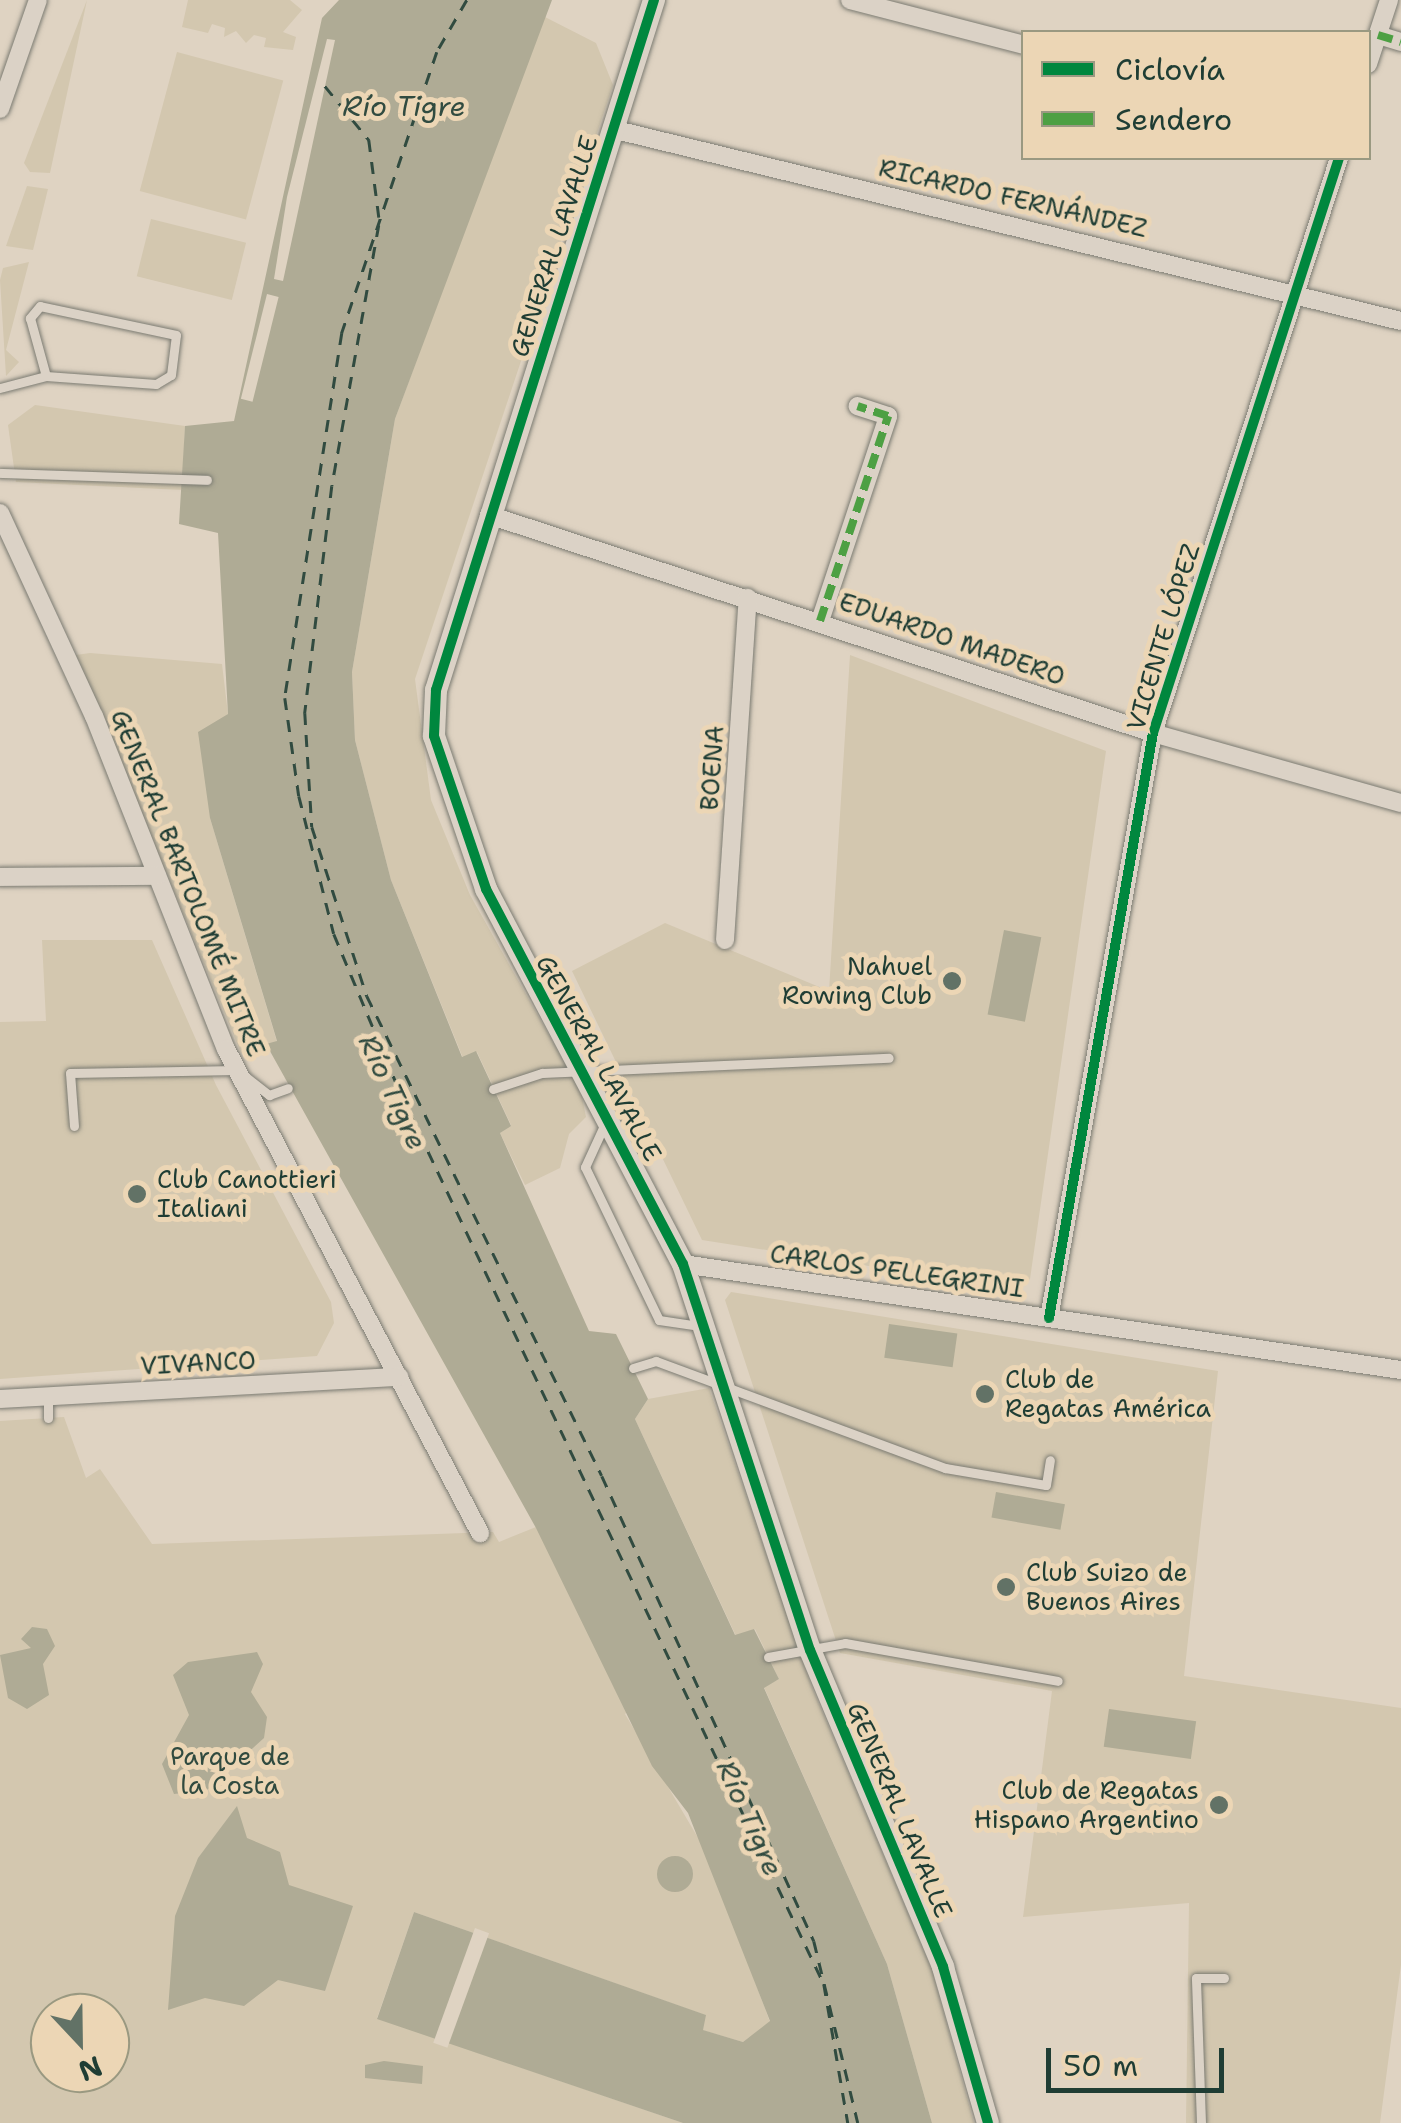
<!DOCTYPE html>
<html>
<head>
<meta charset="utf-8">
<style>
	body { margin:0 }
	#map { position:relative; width:1401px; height:2123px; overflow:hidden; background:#dfd3c2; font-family:"Shantell Sans",sans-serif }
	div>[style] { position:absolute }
	.green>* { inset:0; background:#d3c7af; transform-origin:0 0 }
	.water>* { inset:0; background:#afab95; transform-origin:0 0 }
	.round { border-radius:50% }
	.pier>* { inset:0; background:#dfd3c2; transform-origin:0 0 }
	.ferry>* { height:2.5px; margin-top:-1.25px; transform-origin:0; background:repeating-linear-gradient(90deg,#314b40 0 12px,transparent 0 22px) }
	.roads { filter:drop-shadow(0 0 2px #7b7b72) drop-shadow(0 0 2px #7b7b72) }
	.service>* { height:9px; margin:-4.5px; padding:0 4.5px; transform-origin:4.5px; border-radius:4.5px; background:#dbd2c6 }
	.minor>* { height:18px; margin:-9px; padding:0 9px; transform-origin:9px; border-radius:9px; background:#dbd2c6 }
	.tertiary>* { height:22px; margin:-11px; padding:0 11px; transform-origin:11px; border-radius:11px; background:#dbd2c6 }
	.quiet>* { height:8px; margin-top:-4px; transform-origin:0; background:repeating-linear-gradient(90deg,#4da043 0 15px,transparent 0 23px) }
	.cycleway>* { height:10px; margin:-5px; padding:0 5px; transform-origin:5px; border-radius:5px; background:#00873e }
	.dots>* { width:28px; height:28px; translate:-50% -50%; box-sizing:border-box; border:5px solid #ecd6b5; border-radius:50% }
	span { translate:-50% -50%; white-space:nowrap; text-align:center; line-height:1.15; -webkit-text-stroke:10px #ecd6b5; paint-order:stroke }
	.street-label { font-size:25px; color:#1f3d34 }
	.poi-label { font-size:25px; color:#1f3d34 }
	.right { translate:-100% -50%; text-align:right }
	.left { translate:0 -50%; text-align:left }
	.park-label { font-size:25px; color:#304a3f }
	.water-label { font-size:28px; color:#314b40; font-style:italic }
	.legend { position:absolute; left:1021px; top:30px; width:350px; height:130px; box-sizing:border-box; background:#ecd6b5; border:2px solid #9a9981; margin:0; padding:12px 18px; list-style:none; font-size:30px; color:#1f3d34 }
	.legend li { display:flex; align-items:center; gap:20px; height:50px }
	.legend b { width:50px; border:2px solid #9a9981 }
	.north { position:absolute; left:30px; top:1993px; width:100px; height:100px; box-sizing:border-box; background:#ecd6b5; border:2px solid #9a9981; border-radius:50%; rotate:158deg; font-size:28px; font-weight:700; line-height:40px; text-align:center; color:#1f3d34 }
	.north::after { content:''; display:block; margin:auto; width:35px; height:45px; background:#627266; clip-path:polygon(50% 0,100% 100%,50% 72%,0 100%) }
	.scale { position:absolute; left:1046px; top:2048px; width:178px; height:45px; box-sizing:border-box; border:5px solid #1f3d34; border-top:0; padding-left:12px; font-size:30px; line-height:35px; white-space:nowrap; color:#1f3d34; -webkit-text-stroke:8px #ecd6b5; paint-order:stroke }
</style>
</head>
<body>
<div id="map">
	<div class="green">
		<i style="clip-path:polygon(87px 0,50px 173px,30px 172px,24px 163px)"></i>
		<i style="clip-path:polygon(188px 0,290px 0,302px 10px,283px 32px,296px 37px,293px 50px,264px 47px,266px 38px,254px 35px,246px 43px,236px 31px,224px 37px,225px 28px,212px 24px,208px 33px,182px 27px)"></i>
		<i style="clip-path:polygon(543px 16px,596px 43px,613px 85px,415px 679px,431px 800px,470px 895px,581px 1092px,586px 1117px,569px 1134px,560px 1168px,525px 1185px,500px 1133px,511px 1125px,477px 1052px,463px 1058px,391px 880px,355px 740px,352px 672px,395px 419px)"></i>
		<i style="left:177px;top:52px;width:110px;height:144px;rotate:15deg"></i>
		<i style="clip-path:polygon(27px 186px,48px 189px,33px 250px,6px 246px)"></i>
		<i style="left:151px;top:219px;width:98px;height:59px;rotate:14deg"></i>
		<i style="clip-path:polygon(29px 262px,6px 350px,19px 362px,6px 376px,0 280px,3px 268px)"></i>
		<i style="clip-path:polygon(35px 405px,185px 426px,182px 490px,16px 482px,8px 425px)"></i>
		<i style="clip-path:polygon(90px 653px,222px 664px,228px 714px,217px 726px,210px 818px,277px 1042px,241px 1053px,76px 655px)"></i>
		<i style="clip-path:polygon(850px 655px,1106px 751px,1030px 1279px,1016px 1289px,702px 1240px,572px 971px,665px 923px,829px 991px)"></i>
		<i style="clip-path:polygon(42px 940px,152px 940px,216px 1085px,331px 1302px,334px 1323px,317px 1356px,0 1379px,0 1022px,46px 1021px)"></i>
		<i style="clip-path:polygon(731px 1292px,1218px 1371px,1184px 1676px,1401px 1708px,1401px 1965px,1380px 2123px,1186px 2123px,1189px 1903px,1023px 1917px,1052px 1691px,840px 1653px,725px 1300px)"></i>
		<i style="clip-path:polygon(709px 1388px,811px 1685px,932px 1970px,974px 2123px,932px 2123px,887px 1964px,764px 1687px,779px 1679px,755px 1629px,736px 1636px,635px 1419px,648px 1399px)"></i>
		<i style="clip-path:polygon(evenodd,64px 1417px,86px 1478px,100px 1469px,152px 1544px,493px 1532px,499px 1542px,536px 1527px,630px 1709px,625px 1714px,707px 1853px,770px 2022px,743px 2042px,702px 2030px,705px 2015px,414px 1912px,377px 2018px,683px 2123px,0 2123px,0 1421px,64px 1417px,50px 2013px,110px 2013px,110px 2073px,50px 2073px,50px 2013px)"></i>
	</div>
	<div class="water">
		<i style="clip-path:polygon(339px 0,552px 0,395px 419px,352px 672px,355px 740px,391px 880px,462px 1057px,476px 1051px,511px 1126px,500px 1133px,589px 1331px,616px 1334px,648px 1399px,635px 1419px,735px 1635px,754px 1629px,779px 1679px,764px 1688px,887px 1964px,932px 2123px,683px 2123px,377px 2019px,414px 1912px,706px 2015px,703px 2030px,743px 2042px,770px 2021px,688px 1813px,652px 1766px,536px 1528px,266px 1044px,277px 1041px,210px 818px,198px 732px,228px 714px,218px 533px,179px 524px,185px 426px,234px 421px,322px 18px)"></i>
		<i style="left:1004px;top:930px;width:38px;height:86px;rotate:11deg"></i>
		<i style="left:889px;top:1324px;width:69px;height:34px;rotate:8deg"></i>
		<i style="left:996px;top:1492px;width:70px;height:26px;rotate:10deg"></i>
		<i style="clip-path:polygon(32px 1627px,47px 1629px,55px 1646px,43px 1664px,49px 1695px,27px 1709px,8px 1698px,0 1655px,31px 1648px,21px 1639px)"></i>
		<i style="clip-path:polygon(257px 1652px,263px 1664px,251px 1692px,267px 1717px,264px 1738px,207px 1790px,174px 1794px,162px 1764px,189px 1715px,173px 1675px,188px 1662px)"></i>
		<i style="left:1109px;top:1709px;width:88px;height:38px;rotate:8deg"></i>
		<i style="clip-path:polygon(237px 1806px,247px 1838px,280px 1852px,289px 1885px,353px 1906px,325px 1991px,278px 1980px,244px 2006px,205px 1998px,168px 2010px,175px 1916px,198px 1858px)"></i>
		<i class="round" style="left:657px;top:1856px;width:36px;height:36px"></i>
		<i style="clip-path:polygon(384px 2061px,423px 2066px,422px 2084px,365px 2078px,365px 2065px)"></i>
	</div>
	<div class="pier">
		<i style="clip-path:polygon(327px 39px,335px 40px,283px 281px,274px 279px,287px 197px)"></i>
		<i style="left:267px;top:294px;width:12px;height:108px;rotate:14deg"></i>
		<i style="left:475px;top:1928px;width:15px;height:122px;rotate:20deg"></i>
	</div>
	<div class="ferry">
		<i style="left:467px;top:0;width:60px;rotate:120deg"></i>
		<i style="left:437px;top:52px;width:297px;rotate:108.7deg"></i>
		<i style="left:342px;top:333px;width:369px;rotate:98.9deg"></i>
		<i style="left:285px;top:698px;width:99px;rotate:81.9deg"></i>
		<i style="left:299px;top:796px;width:142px;rotate:75.8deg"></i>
		<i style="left:334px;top:934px;width:171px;rotate:67.3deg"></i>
		<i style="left:400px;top:1092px;width:988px;rotate:64.58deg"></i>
		<i style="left:824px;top:1984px;width:141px;rotate:80.2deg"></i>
		<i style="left:325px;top:86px;width:70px;rotate:50.8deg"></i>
		<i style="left:369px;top:140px;width:78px;rotate:82.6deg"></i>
		<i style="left:379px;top:225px;width:265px;rotate:100.2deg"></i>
		<i style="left:332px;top:486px;width:229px;rotate:96.8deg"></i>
		<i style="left:305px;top:713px;width:114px;rotate:86.5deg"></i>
		<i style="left:312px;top:827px;width:178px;rotate:72deg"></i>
		<i style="left:367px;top:996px;width:534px;rotate:63.91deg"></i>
		<i style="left:602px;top:1476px;width:511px;rotate:65.49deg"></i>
		<i style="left:814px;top:1941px;width:187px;rotate:76.4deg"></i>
	</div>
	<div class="roads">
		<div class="service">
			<i style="left:0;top:388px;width:48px;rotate:-14.6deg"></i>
			<i style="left:46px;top:376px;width:110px;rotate:4.2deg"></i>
			<i style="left:156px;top:384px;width:17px;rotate:-31deg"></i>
			<i style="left:171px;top:375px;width:40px;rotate:-82.9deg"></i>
			<i style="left:176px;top:335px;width:139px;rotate:-168deg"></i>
			<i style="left:40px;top:306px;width:16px;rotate:130deg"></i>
			<i style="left:30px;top:318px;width:60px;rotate:74.6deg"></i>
			<i style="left:0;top:473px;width:207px;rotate:1.9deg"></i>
			<i style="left:493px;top:1089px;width:52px;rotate:-18.1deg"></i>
			<i style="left:542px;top:1073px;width:347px;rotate:-2.5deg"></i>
			<i style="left:607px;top:1119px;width:53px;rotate:114.6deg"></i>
			<i style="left:585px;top:1167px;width:170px;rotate:64.2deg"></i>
			<i style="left:659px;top:1320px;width:40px;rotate:8.5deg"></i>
			<i style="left:74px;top:1126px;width:53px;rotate:-94.3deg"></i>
			<i style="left:70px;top:1073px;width:167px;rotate:-1deg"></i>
			<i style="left:237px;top:1070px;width:41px;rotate:38deg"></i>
			<i style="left:269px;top:1095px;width:20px;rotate:-20deg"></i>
			<i style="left:633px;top:1368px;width:24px;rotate:-17deg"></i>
			<i style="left:656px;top:1361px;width:308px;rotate:20.3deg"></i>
			<i style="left:945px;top:1468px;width:102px;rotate:9.6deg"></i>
			<i style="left:1046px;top:1485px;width:25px;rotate:-81deg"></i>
			<i style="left:48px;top:1418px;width:21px;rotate:-90deg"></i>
			<i style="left:768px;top:1657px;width:78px;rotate:-10.3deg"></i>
			<i style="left:845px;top:1643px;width:216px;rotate:10.1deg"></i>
			<i style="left:1201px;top:2123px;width:145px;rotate:-92deg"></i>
			<i style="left:1196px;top:1978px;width:28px"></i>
		</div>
		<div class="minor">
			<i style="left:850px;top:0;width:180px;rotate:14.5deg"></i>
			<i style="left:1378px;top:35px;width:24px;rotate:17deg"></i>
			<i style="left:1368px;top:64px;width:67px;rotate:-71.8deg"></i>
			<i style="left:0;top:109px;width:115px;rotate:-70.8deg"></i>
			<i style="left:612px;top:129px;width:812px;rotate:13.68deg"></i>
			<i style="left:0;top:513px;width:224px;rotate:65.2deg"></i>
			<i style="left:94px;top:716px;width:358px;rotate:68.4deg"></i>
			<i style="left:226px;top:1049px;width:547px;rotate:62.31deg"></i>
			<i style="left:489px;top:515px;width:699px;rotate:18.18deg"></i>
			<i style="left:1153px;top:733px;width:258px;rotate:15.8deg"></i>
			<i style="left:820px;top:621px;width:216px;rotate:-71.6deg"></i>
			<i style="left:888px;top:416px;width:32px;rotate:-162deg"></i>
			<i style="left:0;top:877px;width:157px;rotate:-0.4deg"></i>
			<i style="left:725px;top:940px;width:343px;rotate:-86.2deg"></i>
			<i style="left:683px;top:1264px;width:726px;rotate:8.4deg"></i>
			<i style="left:1049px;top:1318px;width:594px;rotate:-79.92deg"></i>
			<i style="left:1153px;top:733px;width:604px;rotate:-72.07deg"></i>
			<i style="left:0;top:1399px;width:400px;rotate:-3.2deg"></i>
		</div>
		<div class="tertiary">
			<i style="left:654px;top:0;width:724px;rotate:107.53deg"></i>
			<i style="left:436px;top:690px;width:46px;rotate:92.5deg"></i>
			<i style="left:434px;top:736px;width:162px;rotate:71.2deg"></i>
			<i style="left:486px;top:889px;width:424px;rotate:62.3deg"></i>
			<i style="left:683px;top:1264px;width:406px;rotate:71.8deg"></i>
			<i style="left:810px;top:1650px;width:344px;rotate:67.2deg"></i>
			<i style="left:943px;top:1967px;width:162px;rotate:73.9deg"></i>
		</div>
	</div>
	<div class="quiet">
		<i style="left:1378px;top:35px;width:24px;rotate:17deg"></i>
		<i style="left:820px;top:621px;width:216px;rotate:-71.6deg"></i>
		<i style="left:888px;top:416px;width:32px;rotate:-162deg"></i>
	</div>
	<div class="cycleway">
		<i style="left:654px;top:0;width:724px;rotate:107.53deg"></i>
		<i style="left:436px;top:690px;width:46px;rotate:92.5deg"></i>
		<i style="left:434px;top:736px;width:162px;rotate:71.2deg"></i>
		<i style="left:486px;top:889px;width:424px;rotate:62.3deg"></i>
		<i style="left:683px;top:1264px;width:406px;rotate:71.8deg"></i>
		<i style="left:810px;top:1650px;width:344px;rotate:67.2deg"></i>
		<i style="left:943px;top:1967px;width:162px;rotate:73.9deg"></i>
		<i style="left:1049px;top:1318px;width:594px;rotate:-79.92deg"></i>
		<i style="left:1153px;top:733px;width:604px;rotate:-72.07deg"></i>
	</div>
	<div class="dots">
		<i style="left:952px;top:981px;background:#627266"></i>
		<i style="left:137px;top:1194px;background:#627266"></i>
		<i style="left:985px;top:1394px;background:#627266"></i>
		<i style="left:1006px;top:1587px;background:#627266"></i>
		<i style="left:1219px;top:1805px;background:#627266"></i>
	</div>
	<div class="street-label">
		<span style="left:1013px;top:198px;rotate:13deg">RICARDO FERNÁNDEZ</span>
		<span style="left:554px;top:246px;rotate:-72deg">GENERAL LAVALLE</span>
		<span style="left:1163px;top:637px;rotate:-73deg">VICENTE LÓPEZ</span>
		<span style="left:952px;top:639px;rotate:19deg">EDUARDO MADERO</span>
		<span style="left:712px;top:768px;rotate:-86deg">BOENA</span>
		<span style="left:188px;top:883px;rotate:68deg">GENERAL BARTOLOMÉ MITRE</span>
		<span style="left:599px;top:1058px;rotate:61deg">GENERAL LAVALLE</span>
		<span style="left:897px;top:1271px;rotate:8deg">CARLOS PELLEGRINI</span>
		<span style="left:198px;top:1363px;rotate:-3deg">VIVANCO</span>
		<span style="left:900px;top:1810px;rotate:67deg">GENERAL LAVALLE</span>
	</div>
	<div class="poi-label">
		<span class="right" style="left:932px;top:981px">Nahuel<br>Rowing Club</span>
		<span class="left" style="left:157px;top:1194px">Club Canottieri<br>Italiani</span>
		<span class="left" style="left:1005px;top:1394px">Club de<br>Regatas América</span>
		<span class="left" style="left:1026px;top:1587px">Club Suizo de<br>Buenos Aires</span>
		<span class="right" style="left:1199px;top:1805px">Club de Regatas<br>Hispano Argentino</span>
	</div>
	<div class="park-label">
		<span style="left:230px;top:1771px">Parque de<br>la Costa</span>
	</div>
	<div class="water-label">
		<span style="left:404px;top:106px">Río Tigre</span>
		<span style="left:393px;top:1092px;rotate:65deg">Río Tigre</span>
		<span style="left:750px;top:1818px;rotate:66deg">Río Tigre</span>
	</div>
	<ul class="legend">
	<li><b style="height:12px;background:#00873e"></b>Ciclovía</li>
	<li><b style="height:12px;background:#4da043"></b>Sendero</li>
	</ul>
	<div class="north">N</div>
	<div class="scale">50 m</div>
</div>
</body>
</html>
